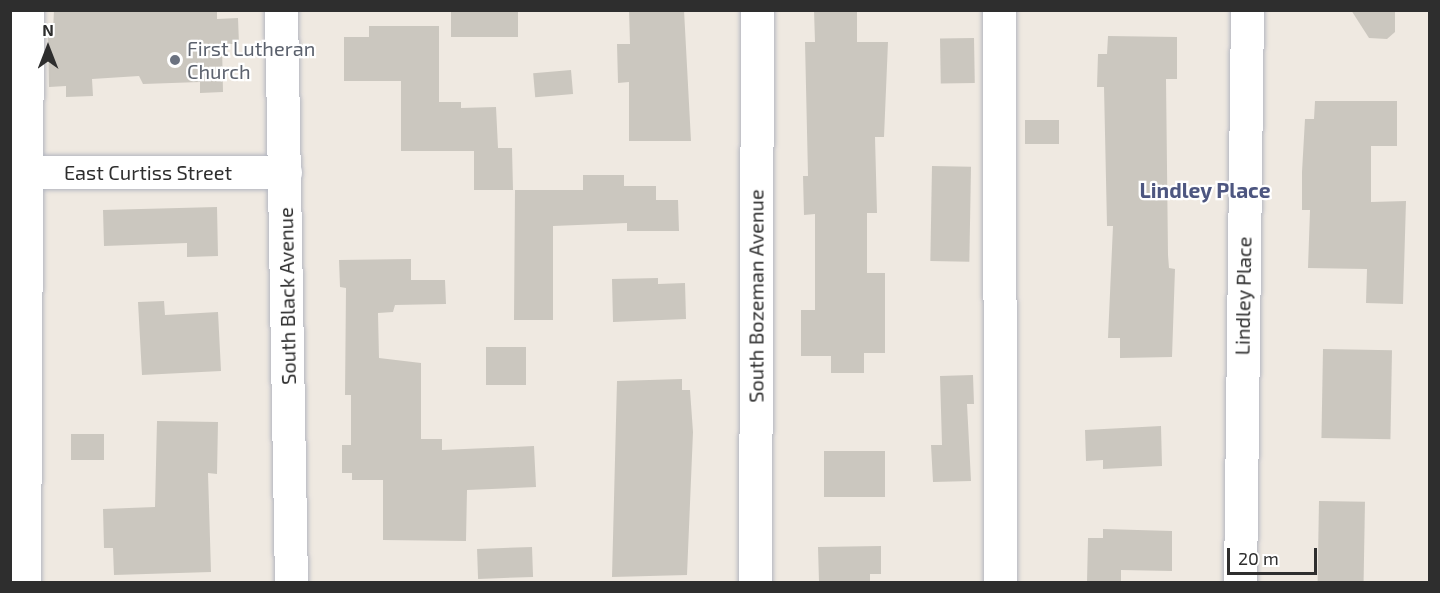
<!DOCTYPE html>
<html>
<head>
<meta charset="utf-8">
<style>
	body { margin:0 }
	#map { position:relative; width:1440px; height:593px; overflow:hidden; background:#efe9e1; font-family:"Exo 2",sans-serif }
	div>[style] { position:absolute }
	.building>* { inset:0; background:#cbc7bf; transform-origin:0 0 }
	.roads { filter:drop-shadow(0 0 2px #b4b7c1) drop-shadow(0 0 2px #b4b7c1) }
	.minor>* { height:33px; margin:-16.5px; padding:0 16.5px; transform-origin:16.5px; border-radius:16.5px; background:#fff }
	.dots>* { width:16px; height:16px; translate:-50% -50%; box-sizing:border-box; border:3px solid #fff; border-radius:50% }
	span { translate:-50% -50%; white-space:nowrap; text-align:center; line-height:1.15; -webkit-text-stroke:4.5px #fff; paint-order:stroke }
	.worship-label { font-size:20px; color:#5b616d }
	.left { translate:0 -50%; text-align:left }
	.street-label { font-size:20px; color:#2e2e2e }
	.neighbourhood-label { font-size:21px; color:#4d5680; font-weight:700 }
	.frame { position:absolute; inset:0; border:12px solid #2e2e2e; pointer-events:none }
	.north { position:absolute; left:18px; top:18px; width:60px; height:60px; -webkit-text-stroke:4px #fff; paint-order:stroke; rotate:0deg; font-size:16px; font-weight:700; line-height:24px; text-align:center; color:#2e2e2e }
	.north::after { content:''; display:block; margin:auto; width:21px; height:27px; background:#2e2e2e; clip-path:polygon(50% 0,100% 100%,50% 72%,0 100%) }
	.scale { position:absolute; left:1227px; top:548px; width:90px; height:27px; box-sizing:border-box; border:3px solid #2e2e2e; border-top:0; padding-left:8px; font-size:18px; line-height:21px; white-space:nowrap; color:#2e2e2e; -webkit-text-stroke:4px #fff; paint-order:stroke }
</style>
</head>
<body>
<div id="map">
	<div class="building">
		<i style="clip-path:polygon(54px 10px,217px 10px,217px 19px,238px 18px,239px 44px,222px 44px,223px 92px,200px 93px,200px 82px,143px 84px,139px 76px,92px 79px,93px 96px,66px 97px,66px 86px,49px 87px,48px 31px,53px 31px)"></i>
		<i style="left:451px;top:10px;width:67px;height:27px"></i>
		<i style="clip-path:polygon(629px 10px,684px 10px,691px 141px,629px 141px,629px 82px,618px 83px,617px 44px,630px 44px)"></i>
		<i style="clip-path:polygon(814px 10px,857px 10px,857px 42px,888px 42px,884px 137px,875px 137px,877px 213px,867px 213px,867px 273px,885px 273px,885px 353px,864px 353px,864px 373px,831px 373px,831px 356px,801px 356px,801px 310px,815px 310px,815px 214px,804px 215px,803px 176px,808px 176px,805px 42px,815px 42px)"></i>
		<i style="clip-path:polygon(1351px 10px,1395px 10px,1395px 32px,1387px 39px,1369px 38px)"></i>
		<i style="clip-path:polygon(369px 26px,439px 26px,439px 102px,461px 102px,461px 108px,496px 107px,498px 148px,512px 148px,513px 190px,474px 190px,474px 151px,401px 151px,401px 81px,344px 81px,344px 37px,369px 37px)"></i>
		<i style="clip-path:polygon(1108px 36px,1177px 37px,1177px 79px,1166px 79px,1168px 255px,1169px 268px,1175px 269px,1172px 357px,1120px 358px,1120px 338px,1108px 338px,1113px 226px,1107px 226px,1104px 87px,1097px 87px,1098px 54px,1107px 54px)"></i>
		<i style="left:974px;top:38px;width:45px;height:34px;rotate:89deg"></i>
		<i style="left:571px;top:70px;width:24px;height:38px;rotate:85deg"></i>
		<i style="clip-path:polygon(1315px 101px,1397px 101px,1397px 146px,1371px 146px,1371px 202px,1406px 201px,1403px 304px,1366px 303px,1367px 269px,1308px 268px,1310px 210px,1302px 210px,1302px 172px,1305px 119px,1314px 119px)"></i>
		<i style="left:1025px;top:120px;width:34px;height:24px"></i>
		<i style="left:932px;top:166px;width:39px;height:95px;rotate:1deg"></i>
		<i style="clip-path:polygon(583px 175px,624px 175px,624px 186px,656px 186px,656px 200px,678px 200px,679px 231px,627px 231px,627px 223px,553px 226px,553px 320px,514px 320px,515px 190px,583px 190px)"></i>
		<i style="clip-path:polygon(217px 207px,218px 256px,187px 257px,187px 243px,104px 246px,103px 210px)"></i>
		<i style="clip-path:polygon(411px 259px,411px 280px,445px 280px,446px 304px,395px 305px,393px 312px,378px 313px,379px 358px,421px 363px,421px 439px,442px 439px,442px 450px,534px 446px,536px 487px,467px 490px,466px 541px,383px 540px,383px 480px,352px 480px,352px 473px,342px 473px,342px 445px,351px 445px,351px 395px,345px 395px,346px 288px,340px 287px,339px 260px)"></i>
		<i style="clip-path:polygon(658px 278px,658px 284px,685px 283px,686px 319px,613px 322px,612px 279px)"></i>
		<i style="clip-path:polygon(164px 301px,165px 315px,218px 312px,221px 371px,142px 375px,138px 302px)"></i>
		<i style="left:526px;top:347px;width:38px;height:40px;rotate:90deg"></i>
		<i style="left:1323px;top:349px;width:69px;height:89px;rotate:1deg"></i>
		<i style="clip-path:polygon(973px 375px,974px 404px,967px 404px,971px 481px,933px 482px,931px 445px,942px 445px,940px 376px)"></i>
		<i style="clip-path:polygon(682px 379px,682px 390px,690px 390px,693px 432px,687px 575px,612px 577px,617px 381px)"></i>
		<i style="clip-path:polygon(157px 421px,218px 422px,217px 474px,208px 473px,211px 572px,114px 575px,113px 548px,104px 548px,103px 509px,155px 507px)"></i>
		<i style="clip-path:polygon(1161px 426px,1162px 466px,1103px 469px,1103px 460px,1086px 461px,1085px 430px)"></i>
		<i style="left:71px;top:434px;width:33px;height:26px"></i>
		<i style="left:824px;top:451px;width:61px;height:46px"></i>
		<i style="left:1319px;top:501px;width:46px;height:81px;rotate:1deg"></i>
		<i style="clip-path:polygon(1103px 529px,1172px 531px,1172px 571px,1121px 570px,1121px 582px,1087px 582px,1088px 538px,1103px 538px)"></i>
		<i style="clip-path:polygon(881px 546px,881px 574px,870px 574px,870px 582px,819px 582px,818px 547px)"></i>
		<i style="left:532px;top:547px;width:30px;height:55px;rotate:88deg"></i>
	</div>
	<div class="roads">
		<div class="minor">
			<i style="left:281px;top:10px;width:572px;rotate:89deg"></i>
			<i style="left:999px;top:10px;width:572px;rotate:89.9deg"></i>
			<i style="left:10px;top:172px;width:275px"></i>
			<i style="left:24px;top:582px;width:572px;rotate:-89.7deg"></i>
			<i style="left:755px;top:582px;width:572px;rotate:-89.8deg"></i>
			<i style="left:1240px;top:582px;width:572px;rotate:-89.3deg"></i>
		</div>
	</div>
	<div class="dots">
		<i style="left:175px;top:60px;background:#6b7280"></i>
	</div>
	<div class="worship-label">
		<span class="left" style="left:187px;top:60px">First Lutheran<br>Church</span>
	</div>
	<div class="street-label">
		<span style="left:148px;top:172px">East Curtiss Street</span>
		<span style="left:287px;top:296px;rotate:-91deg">South Black Avenue</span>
		<span style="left:756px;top:296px;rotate:-90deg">South Bozeman Avenue</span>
		<span style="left:1243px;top:296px;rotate:-89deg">Lindley Place</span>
	</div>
	<div class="neighbourhood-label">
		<span style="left:1205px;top:190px">Lindley Place</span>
	</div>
	<div class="frame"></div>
	<div class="north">N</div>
	<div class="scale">20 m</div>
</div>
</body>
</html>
